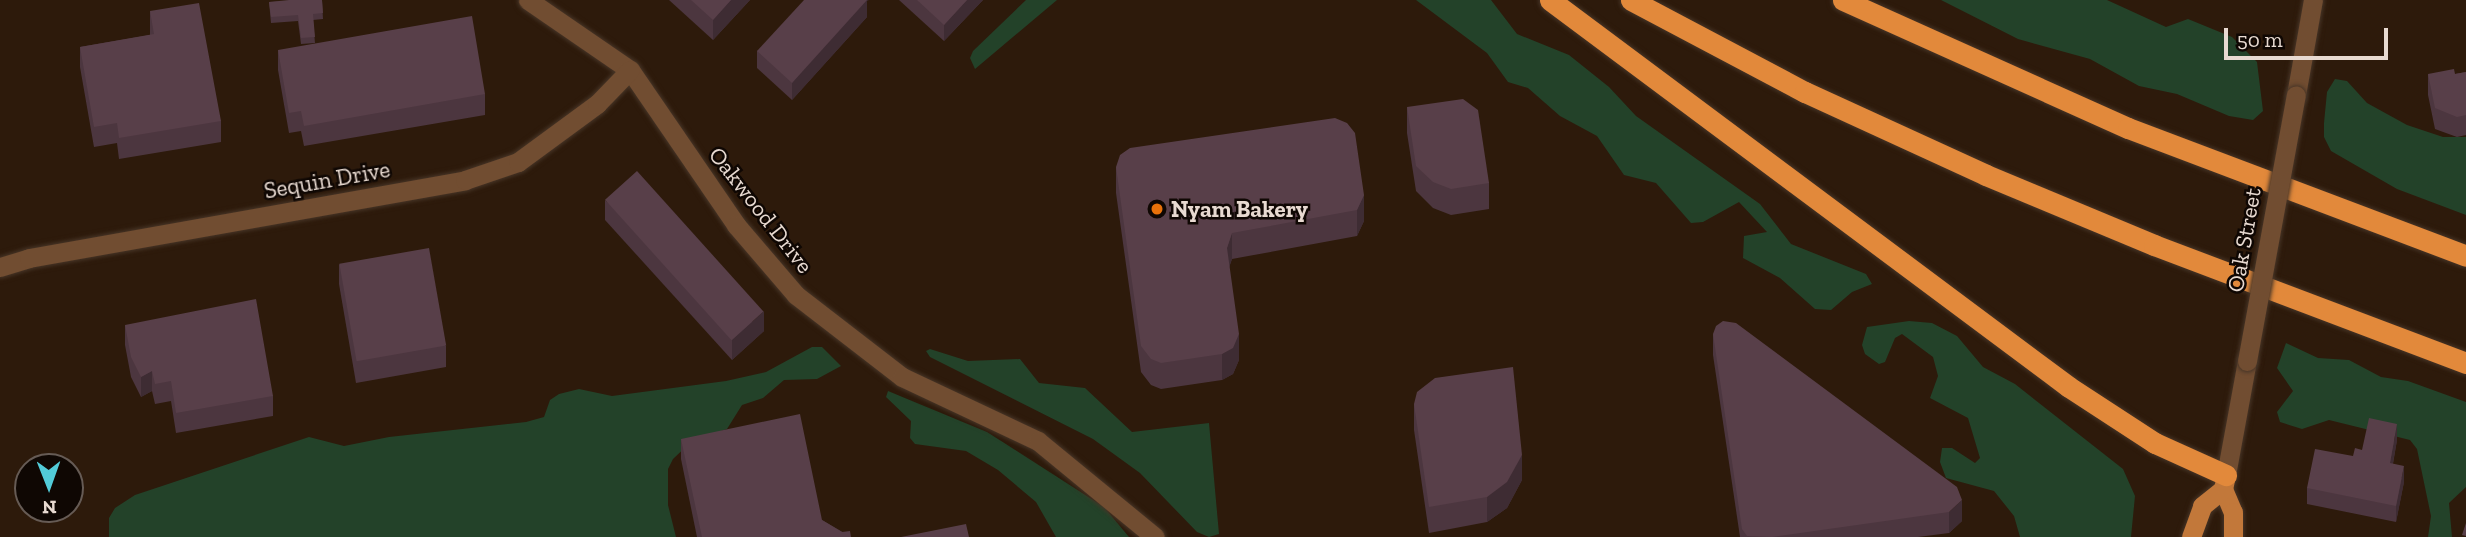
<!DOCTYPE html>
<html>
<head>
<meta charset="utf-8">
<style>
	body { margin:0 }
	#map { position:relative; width:2466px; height:537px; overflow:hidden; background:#2d1a0b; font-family:"Zilla Slab",serif }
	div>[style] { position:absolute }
	.green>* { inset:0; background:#234229 }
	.roads { filter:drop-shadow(0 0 2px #473527) drop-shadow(0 0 2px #473527) }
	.minor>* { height:19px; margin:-9.5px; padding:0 9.5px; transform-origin:9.5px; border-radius:9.5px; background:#714d31 }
	.tertiary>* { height:19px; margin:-9.5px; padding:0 9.5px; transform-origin:9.5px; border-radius:9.5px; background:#714d31 }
	.primary>* { height:19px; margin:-9.5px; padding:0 9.5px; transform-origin:9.5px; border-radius:9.5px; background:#c2783a }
	.motorway>* { height:21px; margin:-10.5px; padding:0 10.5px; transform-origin:10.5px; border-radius:10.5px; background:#e2893b }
	.bridges { filter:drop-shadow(0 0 2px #473527) drop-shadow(0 0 2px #473527) }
	.tertiary-bridge>* { height:19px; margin:-9.5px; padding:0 9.5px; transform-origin:9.5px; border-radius:9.5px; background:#714d31 }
	.wall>* { inset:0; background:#4c363f }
	.shaded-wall>* { inset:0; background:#3e2c33 }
	.building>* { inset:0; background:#583f49; transform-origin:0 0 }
	.dots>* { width:19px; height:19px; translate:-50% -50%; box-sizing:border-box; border:4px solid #0f0703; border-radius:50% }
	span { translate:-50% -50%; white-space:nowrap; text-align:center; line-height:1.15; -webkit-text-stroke:5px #0f0703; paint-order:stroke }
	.street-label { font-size:23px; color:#e8dad1 }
	.poi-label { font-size:23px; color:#e8dad1; font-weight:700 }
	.left { translate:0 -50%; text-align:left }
	.north { position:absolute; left:14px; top:453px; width:70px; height:70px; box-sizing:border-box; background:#0f0703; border:2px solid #665b55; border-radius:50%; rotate:179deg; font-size:19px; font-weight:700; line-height:28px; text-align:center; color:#e8dad1 }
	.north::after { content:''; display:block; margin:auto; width:24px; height:32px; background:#52cbd8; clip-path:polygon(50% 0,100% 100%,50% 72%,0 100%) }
	.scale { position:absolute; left:2224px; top:28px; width:164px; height:32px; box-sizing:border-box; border:4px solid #e8dad1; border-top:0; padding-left:9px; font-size:21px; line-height:24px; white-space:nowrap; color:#e8dad1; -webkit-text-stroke:5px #0f0703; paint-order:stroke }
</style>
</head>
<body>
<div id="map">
	<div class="green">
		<i style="clip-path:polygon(1026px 0,1057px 0,975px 69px,970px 58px,973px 51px)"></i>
		<i style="clip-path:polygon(1416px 0,1491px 0,1517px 34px,1569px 55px,1609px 87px,1636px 116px,1760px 204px,1791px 244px,1866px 274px,1872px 284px,1852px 292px,1831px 310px,1815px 309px,1780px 278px,1743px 258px,1744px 236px,1767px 232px,1739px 202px,1703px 222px,1691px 223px,1656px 183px,1624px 175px,1597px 136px,1560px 116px,1528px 88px,1508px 82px,1487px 53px)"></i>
		<i style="clip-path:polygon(1941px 0,2107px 0,2166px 27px,2188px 19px,2232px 37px,2257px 62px,2263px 111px,2253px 120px,2229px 116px,2177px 94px,2139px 86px,2090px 59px,2018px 39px)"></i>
		<i style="clip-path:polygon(2335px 79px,2347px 81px,2367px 103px,2407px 125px,2443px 137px,2466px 137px,2466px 215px,2397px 189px,2331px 151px,2324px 137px,2324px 123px,2327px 92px)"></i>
		<i style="clip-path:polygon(1909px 321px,1932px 323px,1957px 336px,1983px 367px,2015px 384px,2123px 469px,2135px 496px,2131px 537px,2020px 537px,2014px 516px,1994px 491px,1946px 478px,1940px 462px,1942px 448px,1952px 448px,1975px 463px,1980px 458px,1968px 418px,1930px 398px,1938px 376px,1933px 357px,1902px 334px,1895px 338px,1885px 362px,1879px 364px,1865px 354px,1862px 345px,1867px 327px)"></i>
		<i style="clip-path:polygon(2286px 343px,2318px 358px,2349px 360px,2381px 377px,2408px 381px,2466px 402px,2466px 487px,2449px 503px,2452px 537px,2428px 537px,2431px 516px,2417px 449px,2410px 440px,2329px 420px,2302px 429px,2280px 422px,2277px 412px,2293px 391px,2277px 368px)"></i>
		<i style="clip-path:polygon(812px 347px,822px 347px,841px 366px,817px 379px,784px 380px,763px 398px,742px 405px,727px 429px,692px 441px,673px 459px,668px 469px,668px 505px,676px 537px,109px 537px,109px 518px,115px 508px,135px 495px,309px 437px,344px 446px,389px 437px,526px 422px,544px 417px,550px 400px,559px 394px,579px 389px,612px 396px,726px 381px,766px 372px)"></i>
		<i style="clip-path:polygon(930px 349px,968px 361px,1020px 359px,1039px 383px,1085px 388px,1132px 432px,1209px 423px,1219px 534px,1209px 537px,1197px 532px,1140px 473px,1093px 439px,930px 357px,926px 351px)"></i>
		<i style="clip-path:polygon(888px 391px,987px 432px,1104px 507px,1129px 537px,1056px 537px,1036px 502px,998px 470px,966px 451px,915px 444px,910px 438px,911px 421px,886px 397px)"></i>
	</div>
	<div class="roads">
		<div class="minor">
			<i style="left:528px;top:0;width:124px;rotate:34.5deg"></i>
			<i style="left:630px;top:70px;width:188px;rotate:55.6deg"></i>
			<i style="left:736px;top:225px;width:92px;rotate:49.4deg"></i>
			<i style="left:796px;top:295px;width:134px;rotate:37.7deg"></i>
			<i style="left:902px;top:377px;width:150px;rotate:25.2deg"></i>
			<i style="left:1038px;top:441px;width:151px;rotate:39.4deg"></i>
			<i style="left:0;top:267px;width:30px;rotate:-17deg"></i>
			<i style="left:29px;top:258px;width:443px;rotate:-10.1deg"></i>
			<i style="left:465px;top:180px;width:56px;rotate:-18.8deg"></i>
			<i style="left:518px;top:162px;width:98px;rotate:-36.3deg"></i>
			<i style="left:597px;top:104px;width:47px;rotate:-45.9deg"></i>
		</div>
		<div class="tertiary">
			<i style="left:2296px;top:95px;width:97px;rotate:-79.9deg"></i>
			<i style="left:2226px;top:475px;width:116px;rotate:-79.6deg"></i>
		</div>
		<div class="primary">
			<i style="left:2226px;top:475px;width:14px;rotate:102deg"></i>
			<i style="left:2223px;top:489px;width:25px;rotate:67deg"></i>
			<i style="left:2233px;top:512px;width:25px;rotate:90deg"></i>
			<i style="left:2191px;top:537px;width:33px;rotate:-70deg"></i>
			<i style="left:2202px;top:506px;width:27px;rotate:-39deg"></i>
		</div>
		<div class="motorway">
			<i style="left:1550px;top:0;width:647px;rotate:36.71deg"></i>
			<i style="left:2069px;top:387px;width:103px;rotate:33.1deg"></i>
			<i style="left:2155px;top:443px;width:78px;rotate:24.3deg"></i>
			<i style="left:1631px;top:0;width:197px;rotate:27.9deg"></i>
			<i style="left:1805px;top:92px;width:199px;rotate:24.6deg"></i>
			<i style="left:1986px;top:175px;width:182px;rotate:22.6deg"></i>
			<i style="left:2154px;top:245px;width:334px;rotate:20.7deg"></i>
			<i style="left:1843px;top:0;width:312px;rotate:24.2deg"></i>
			<i style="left:2128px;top:128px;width:361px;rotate:20.7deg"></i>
		</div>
	</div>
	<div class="bridges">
		<div class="tertiary-bridge">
			<i style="left:2247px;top:361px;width:270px;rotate:-79.6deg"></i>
		</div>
	</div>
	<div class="wall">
		<i style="clip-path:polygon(322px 0,323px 19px,313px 20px,315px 43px,301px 44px,298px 21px,271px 23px,269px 2px)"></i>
		<i style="clip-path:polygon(669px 0,750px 0,713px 40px)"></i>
		<i style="clip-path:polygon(899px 0,983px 0,944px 41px)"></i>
		<i style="clip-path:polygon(867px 1px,867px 17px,792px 100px,757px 68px,757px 51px)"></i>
		<i style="clip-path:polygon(150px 11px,221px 121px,221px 142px,119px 159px,117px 143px,94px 147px,80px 67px,80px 47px,150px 35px)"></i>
		<i style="clip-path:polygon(278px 50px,485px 94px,485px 115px,304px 146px,301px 131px,289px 133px,278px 70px)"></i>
		<i style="clip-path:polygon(2466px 72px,2466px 135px,2457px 137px,2435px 129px,2428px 95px,2428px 74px,2455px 74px)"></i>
		<i style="clip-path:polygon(1407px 107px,1489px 183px,1489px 209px,1451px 215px,1433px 208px,1416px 191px,1407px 133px)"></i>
		<i style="clip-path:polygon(1116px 167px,1364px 195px,1364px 221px,1357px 236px,1232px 259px,1229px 267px,1239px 360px,1233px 374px,1222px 380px,1161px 389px,1151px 385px,1141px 372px,1116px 193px)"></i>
		<i style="clip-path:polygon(605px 200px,764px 331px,732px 360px,605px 220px)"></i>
		<i style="clip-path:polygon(339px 264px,446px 346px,446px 367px,356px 383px,339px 284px)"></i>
		<i style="clip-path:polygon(125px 325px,273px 396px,273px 416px,176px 433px,171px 401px,155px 404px,152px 391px,141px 397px,131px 377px,125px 345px)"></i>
		<i style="clip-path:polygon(1713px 334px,1962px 521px,1949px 533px,1918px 537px,1740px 537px,1713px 355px)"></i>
		<i style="clip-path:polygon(1414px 404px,1522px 480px,1507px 508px,1487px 522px,1429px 533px,1414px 430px)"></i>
		<i style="clip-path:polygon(681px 439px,822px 520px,851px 537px,697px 537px,681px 459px)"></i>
		<i style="clip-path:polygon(2397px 440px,2393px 464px,2404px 482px,2396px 522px,2307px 504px,2307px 488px,2362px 450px)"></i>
	</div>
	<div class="shaded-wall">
		<i style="clip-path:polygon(731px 0,750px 0,713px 40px,713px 20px)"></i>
		<i style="clip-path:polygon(860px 0,869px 0,867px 1px,867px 17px,792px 100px,792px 83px)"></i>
		<i style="clip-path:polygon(967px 0,983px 0,944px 41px,944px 25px)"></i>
		<i style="clip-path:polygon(1364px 195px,1364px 221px,1357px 236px,1357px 210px)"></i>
		<i style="clip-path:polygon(1232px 233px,1232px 259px,1227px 274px,1227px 248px)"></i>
		<i style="clip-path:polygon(764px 311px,764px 331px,732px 360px,732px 340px)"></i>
		<i style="clip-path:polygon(1239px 334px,1239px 360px,1233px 374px,1222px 380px,1222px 354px)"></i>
		<i style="clip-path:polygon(152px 371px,152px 391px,141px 397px,141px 377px)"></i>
		<i style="clip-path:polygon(2397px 424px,2397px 440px,2390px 479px,2390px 463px)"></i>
		<i style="clip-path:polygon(1522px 455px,1522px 480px,1507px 508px,1487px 522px,1487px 497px)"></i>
		<i style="clip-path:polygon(2404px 466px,2404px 482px,2396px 522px,2396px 506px)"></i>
		<i style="clip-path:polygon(1962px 500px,1962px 521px,1949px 533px,1949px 512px)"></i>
	</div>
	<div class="building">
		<i style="clip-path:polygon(289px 0,322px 0,323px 13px,313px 14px,315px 37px,301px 38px,298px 15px,271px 17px,269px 2px)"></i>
		<i style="clip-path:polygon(691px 0,731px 0,713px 20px)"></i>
		<i style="clip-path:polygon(804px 0,867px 0,792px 83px,757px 51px)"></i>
		<i style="clip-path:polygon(917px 0,967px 0,944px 25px)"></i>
		<i style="clip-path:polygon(199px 3px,221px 121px,119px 138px,117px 123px,94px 127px,80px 47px,154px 34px,150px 11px)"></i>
		<i style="clip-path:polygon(472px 16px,485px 94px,304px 126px,301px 111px,289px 113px,278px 50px)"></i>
		<i style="clip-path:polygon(2454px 69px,2455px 74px,2466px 72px,2466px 115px,2457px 117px,2435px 108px,2428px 74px)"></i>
		<i style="clip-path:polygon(1463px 99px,1478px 110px,1489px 183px,1451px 189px,1433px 182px,1416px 166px,1407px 107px)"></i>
		<i style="clip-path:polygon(1335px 118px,1347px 123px,1355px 133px,1364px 195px,1357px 210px,1232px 233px,1227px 248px,1239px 334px,1233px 348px,1222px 354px,1161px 363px,1151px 359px,1141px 346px,1116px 167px,1120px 155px,1130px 148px)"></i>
		<i style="left:637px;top:171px;width:189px;height:43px;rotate:48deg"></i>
		<i style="left:429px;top:248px;width:99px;height:91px;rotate:80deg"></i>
		<i style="clip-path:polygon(256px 299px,273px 396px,176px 413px,171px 381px,155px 384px,152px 371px,141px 377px,131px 357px,125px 325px)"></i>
		<i style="clip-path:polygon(1723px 321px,1736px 323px,1957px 487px,1962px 500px,1949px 512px,1772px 537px,1747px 536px,1742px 529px,1713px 334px,1716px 326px)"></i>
		<i style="clip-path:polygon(1513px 367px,1522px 455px,1507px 482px,1487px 497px,1429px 507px,1414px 404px,1417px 392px,1435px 378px)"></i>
		<i style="clip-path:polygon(800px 414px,822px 520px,842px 532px,850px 531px,851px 537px,702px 537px,681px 439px)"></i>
		<i style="clip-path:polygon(2369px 418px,2397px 424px,2390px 463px,2404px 466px,2396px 506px,2307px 488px,2315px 449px,2353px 456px,2355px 448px,2362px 450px)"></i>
		<i style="clip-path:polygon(2466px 523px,2466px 536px,2462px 535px)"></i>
		<i style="clip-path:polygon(966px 524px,969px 537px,901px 537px)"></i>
	</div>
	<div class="dots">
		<i style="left:1157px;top:209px;background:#e8710a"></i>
	</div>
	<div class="street-label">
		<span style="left:327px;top:180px;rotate:-10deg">Sequin Drive</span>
		<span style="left:761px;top:210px;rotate:52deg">Oakwood Drive</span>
		<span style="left:2244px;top:240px;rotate:-80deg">Oak Street</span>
	</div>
	<div class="poi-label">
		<span class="left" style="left:1171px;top:209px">Nyam Bakery</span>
	</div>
	<div class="north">N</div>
	<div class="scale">50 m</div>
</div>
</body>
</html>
